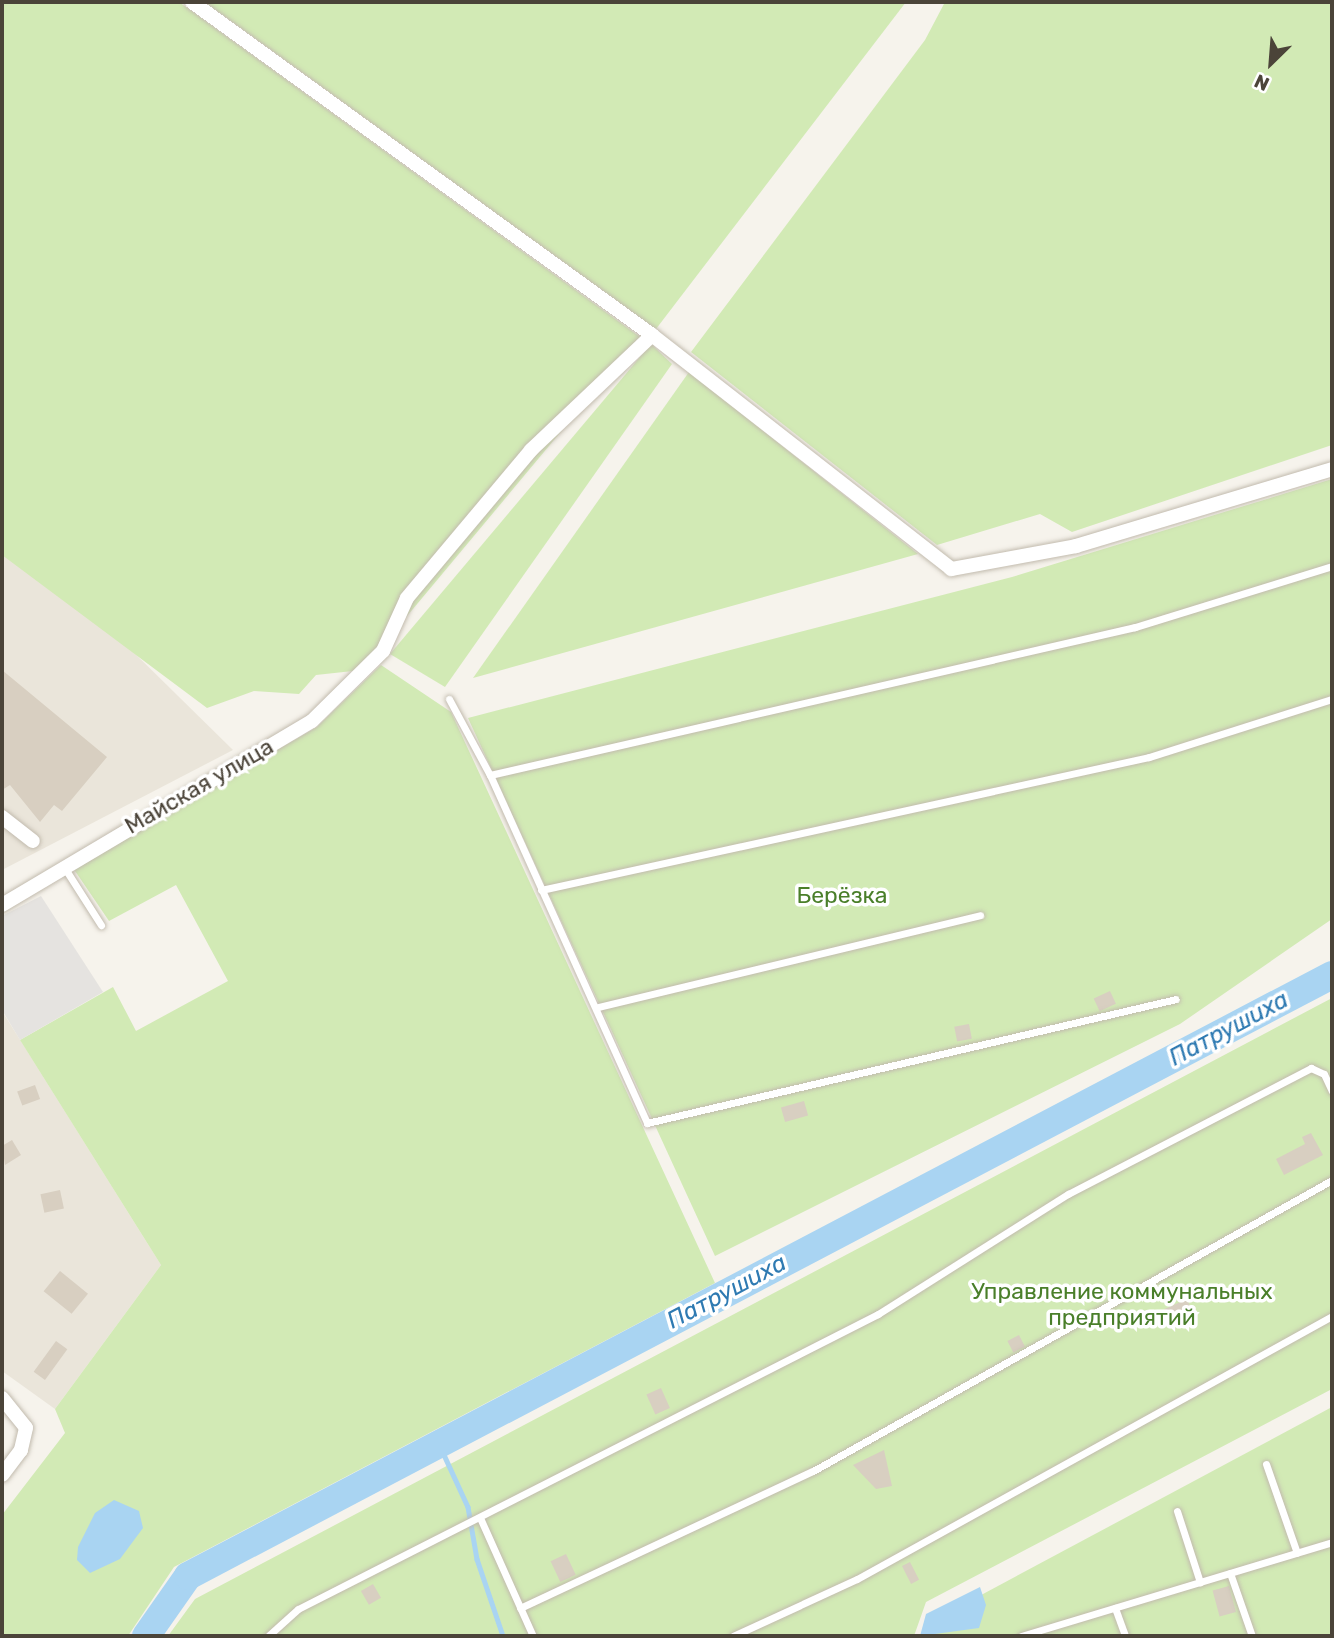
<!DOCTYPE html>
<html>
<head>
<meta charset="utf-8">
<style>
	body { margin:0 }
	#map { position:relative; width:1334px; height:1638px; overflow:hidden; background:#f6f3ec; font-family:Rubik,sans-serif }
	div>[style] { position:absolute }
	.residential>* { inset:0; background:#eae5da }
	.green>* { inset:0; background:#d2eab5 }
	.parking>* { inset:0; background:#e5e3e0 }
	.water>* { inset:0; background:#a9d4f2 }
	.stream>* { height:4.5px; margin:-2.25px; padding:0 2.25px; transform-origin:2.25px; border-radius:2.25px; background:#a9d4f2 }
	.river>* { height:28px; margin:-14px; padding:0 14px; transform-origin:14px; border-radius:14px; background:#a9d4f2 }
	.building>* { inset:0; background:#d8cfc1; transform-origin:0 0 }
	.roads { filter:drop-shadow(0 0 2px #c2bbae) drop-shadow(0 0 2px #c2bbae) }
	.service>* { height:7px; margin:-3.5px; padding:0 3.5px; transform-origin:3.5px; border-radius:3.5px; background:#fff }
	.minor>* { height:14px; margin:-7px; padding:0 7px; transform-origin:7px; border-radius:7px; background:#fff }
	span { translate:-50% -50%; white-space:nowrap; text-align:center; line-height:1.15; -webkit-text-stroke:7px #fff; paint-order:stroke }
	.street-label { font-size:23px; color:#4b4439 }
	.park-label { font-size:23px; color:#4a7f2a }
	.water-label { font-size:24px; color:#2e7ab2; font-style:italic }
	.frame { position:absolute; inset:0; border:4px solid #4b4439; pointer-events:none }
	.north { position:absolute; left:1236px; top:28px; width:70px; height:70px; -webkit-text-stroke:5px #fff; paint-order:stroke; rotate:205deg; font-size:19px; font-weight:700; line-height:28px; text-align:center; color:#4b4439 }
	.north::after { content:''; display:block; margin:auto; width:24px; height:32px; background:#4b4439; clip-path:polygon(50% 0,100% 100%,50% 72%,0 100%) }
</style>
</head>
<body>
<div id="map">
	<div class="residential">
		<i style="clip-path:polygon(2px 523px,233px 750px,2px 870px)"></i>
		<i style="clip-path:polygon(2px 1011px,161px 1265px,55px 1409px,2px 1371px)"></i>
	</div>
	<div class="green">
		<i style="clip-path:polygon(2px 2px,179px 2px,640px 337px,362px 670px,316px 675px,299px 694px,254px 691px,207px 708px,2px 555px)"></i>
		<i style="clip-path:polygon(205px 2px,906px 2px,656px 329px)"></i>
		<i style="clip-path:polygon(945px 2px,1332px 2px,1332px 445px,1072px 532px,1040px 514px,937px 545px,691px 352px,925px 40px)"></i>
		<i style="clip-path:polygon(651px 344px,672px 364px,445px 687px,390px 654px)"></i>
		<i style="clip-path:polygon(689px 372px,918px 554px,473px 678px)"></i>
		<i style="clip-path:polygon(1332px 479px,1332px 919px,1180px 1024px,715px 1256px,468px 718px,1012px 577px)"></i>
		<i style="clip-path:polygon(381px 665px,451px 712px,715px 1283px,174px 1567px,128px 1636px,2px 1636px,2px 1515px,65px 1433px,55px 1409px,161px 1265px,20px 1040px,113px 987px,136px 1031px,228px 981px,176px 885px,109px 921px,73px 868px,317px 727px)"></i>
		<i style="clip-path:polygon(1332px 998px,1332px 1389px,926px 1602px,914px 1636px,168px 1636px,195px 1599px)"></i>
		<i style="clip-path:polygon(1332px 1407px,1332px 1636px,927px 1636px,929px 1623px)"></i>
	</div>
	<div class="parking">
		<i style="clip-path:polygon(41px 896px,103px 992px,20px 1040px,2px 1010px,2px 916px)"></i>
	</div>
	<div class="water">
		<i style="clip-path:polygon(114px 1500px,139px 1511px,143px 1528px,120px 1559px,90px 1573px,77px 1560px,78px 1547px,95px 1513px)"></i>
		<i style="clip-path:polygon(980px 1587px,986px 1605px,979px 1628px,920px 1636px,926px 1614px)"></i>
	</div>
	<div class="stream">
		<i style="left:440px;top:1446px;width:67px;rotate:65.3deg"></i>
		<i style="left:468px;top:1507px;width:53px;rotate:80.2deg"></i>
		<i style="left:477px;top:1559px;width:81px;rotate:71.3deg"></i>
	</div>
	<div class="river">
		<i style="left:146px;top:1636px;width:73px;rotate:-55deg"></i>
		<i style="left:188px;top:1576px;width:1292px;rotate:-27.72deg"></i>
	</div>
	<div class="building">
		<i style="clip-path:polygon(2px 670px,107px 757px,62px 811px,54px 805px,40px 822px,10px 785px,2px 790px)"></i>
		<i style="left:1110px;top:991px;width:14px;height:18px;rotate:65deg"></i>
		<i style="left:969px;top:1024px;width:15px;height:15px;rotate:79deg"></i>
		<i style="left:35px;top:1085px;width:15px;height:19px;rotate:70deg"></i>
		<i style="left:804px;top:1101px;width:15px;height:24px;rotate:74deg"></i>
		<i style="clip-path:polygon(1311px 1133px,1323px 1155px,1284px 1175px,1276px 1159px,1305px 1144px,1302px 1137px)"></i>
		<i style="clip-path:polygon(12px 1140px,21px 1155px,5px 1165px,2px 1146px)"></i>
		<i style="left:60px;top:1190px;width:19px;height:20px;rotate:78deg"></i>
		<i style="left:60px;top:1271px;width:36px;height:26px;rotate:39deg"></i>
		<i style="left:1187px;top:1299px;width:17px;height:25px;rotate:66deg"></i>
		<i style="left:1019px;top:1335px;width:13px;height:13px;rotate:63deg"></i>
		<i style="left:56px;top:1341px;width:14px;height:38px;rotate:36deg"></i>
		<i style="left:661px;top:1388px;width:22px;height:16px;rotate:66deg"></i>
		<i style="clip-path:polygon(884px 1450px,892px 1486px,876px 1489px,853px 1465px)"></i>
		<i style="left:566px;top:1554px;width:23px;height:17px;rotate:65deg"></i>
		<i style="left:910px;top:1562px;width:20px;height:9px;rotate:63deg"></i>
		<i style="left:373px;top:1584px;width:16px;height:14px;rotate:60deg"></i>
		<i style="left:1229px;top:1586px;width:27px;height:17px;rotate:75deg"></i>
	</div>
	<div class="roads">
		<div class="service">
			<i style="left:449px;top:699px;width:86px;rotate:61.7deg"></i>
			<i style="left:490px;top:775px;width:382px;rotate:65.7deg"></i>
			<i style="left:647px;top:1123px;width:543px;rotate:-13.19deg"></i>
			<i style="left:490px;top:775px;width:662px;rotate:-12.92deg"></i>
			<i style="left:1135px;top:627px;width:206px;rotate:-17.2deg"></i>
			<i style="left:64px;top:867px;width:69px;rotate:57.5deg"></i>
			<i style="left:541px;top:890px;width:622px;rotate:-12.34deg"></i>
			<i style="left:1149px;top:757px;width:192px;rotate:-17.6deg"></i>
			<i style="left:598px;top:1007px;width:393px;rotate:-13.5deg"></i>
			<i style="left:1266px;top:1464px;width:94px;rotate:70.8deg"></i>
			<i style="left:1177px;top:1511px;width:75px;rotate:72.1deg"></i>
			<i style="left:481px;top:1520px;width:127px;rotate:65.9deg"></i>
			<i style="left:1230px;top:1573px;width:67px;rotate:70.8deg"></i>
			<i style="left:520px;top:1608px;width:323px;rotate:-25.1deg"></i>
			<i style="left:813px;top:1471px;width:595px;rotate:-29.28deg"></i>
			<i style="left:1115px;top:1608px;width:30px;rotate:70deg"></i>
			<i style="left:268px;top:1636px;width:40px;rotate:-42deg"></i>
			<i style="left:298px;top:1609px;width:651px;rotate:-26.96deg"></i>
			<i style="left:878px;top:1314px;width:225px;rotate:-32.3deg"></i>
			<i style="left:1068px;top:1194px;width:274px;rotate:-27.4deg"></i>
			<i style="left:1311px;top:1068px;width:14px;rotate:25deg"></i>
			<i style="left:1324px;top:1074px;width:19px;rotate:65deg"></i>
			<i style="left:733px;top:1636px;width:136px;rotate:-24.7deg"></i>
			<i style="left:857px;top:1579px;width:543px;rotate:-28.97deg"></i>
			<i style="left:1021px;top:1636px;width:325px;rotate:-16.8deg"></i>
		</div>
		<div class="minor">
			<i style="left:192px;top:2px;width:568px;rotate:35.9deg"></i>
			<i style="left:652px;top:335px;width:380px;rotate:38deg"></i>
			<i style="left:951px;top:569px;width:127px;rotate:-10.4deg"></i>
			<i style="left:1076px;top:546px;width:267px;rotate:-16.7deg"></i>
			<i style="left:2px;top:817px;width:39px;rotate:38deg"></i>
			<i style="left:2px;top:905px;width:360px;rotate:-30.7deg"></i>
			<i style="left:312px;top:721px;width:100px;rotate:-44.6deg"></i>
			<i style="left:383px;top:651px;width:58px;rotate:-65.6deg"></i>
			<i style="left:407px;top:598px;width:193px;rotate:-50deg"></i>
			<i style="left:531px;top:450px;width:167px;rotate:-43.5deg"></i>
			<i style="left:2px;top:1398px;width:38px;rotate:51deg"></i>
			<i style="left:26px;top:1428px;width:23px;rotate:103deg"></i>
			<i style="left:21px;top:1450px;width:31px;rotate:127deg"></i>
		</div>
	</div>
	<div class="street-label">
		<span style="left:199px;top:786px;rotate:-30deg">Майская улица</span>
	</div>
	<div class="park-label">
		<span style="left:842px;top:895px">Берёзка</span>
		<span style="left:1122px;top:1304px">Управление коммунальных<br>предприятий</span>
	</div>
	<div class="water-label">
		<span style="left:1229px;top:1029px;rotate:-28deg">Патрушиха</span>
		<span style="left:727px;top:1292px;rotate:-28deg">Патрушиха</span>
	</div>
	<div class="frame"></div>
	<div class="north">N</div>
</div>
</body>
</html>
